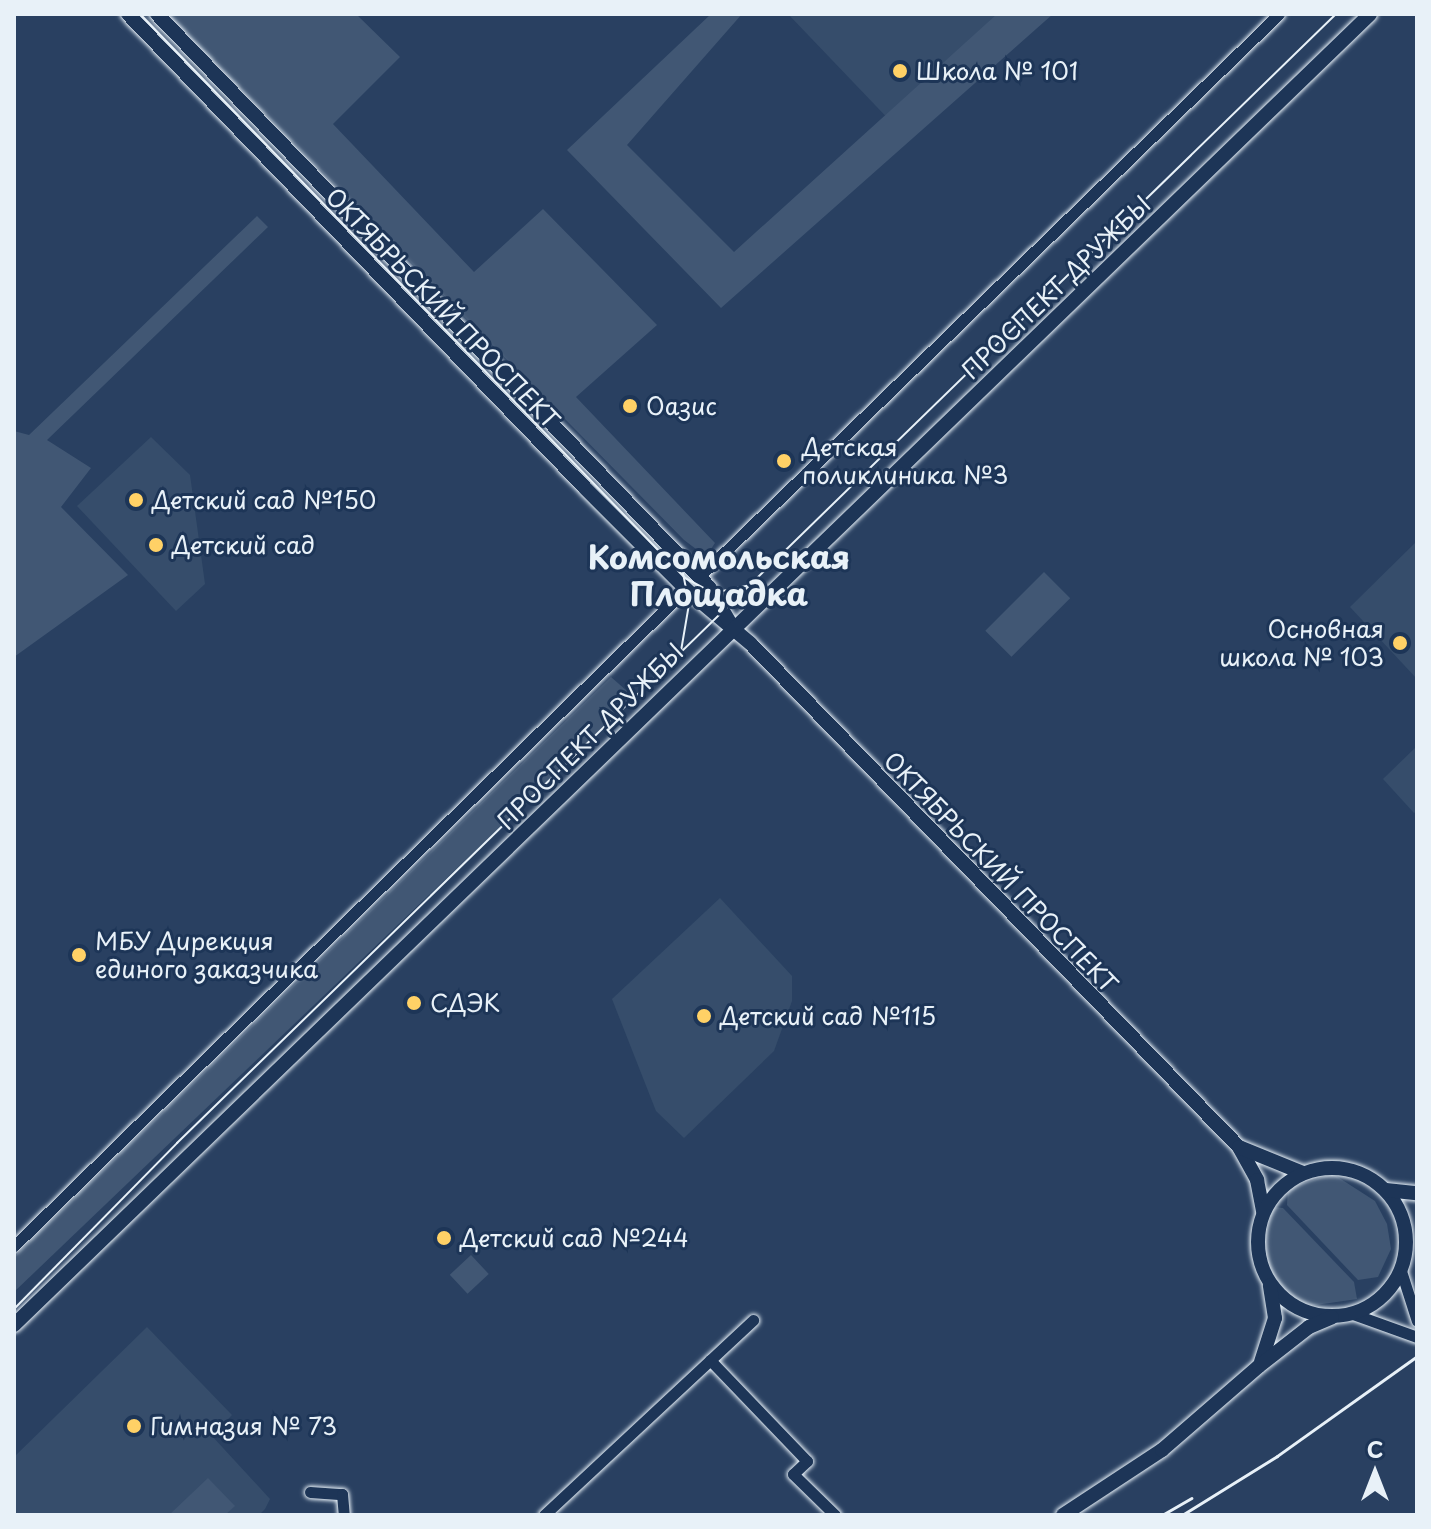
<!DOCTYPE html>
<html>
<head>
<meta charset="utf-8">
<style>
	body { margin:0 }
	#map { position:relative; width:1431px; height:1529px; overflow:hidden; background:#294061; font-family:"Playpen Sans",sans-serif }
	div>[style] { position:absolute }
	.built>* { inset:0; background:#364d6b }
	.green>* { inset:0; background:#415774; transform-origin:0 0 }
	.stream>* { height:3px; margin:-1.5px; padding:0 1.5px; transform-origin:1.5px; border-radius:1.5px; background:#6b7c95 }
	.roads { filter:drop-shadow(0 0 2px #e8f1f8) drop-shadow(0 0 2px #e8f1f8) }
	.minor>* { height:11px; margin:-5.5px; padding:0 5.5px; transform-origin:5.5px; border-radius:5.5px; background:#1d3557 }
	.major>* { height:14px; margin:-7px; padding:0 7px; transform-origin:7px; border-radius:7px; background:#1d3557 }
	.major>.ring { margin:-7px; padding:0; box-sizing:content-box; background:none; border:14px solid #1d3557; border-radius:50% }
	.tram>* { height:2px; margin:-1px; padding:0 1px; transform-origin:1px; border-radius:1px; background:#e8f1f8 }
	.rail>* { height:3px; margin:-1.5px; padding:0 1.5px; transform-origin:1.5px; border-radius:1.5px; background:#e8f1f8 }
	.dots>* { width:22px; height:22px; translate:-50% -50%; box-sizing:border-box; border:4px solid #1d3557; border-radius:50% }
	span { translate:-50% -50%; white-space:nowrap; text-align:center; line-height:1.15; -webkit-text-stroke:6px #1d3557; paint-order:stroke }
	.poi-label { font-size:24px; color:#e8f1f8 }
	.left { translate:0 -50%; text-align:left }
	.right { translate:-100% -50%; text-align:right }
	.street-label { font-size:24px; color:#e8f1f8 }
	.district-label { font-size:32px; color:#e8f1f8; font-weight:700 }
	.frame { position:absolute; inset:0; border:16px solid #e8f1f8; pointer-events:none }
	.north { position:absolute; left:1335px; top:1433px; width:80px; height:80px; -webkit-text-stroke:6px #1d3557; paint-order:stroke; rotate:0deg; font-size:22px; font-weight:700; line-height:32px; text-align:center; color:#e8f1f8 }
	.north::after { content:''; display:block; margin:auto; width:28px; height:36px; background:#e8f1f8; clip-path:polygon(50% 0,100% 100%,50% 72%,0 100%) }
</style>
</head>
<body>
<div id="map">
	<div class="built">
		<i style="clip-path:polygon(788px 14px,1016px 14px,897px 128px)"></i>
		<i style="clip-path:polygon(151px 437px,190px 475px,205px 584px,176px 611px,77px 506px)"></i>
		<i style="clip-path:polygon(1417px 541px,1417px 679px,1350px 607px)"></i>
		<i style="clip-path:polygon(1417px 746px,1417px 811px,1414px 813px,1383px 779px)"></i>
		<i style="clip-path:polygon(720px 898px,792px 976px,792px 1001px,774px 1051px,684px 1138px,656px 1111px,612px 999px)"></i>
		<i style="clip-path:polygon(147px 1327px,232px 1415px,212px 1436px,270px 1499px,265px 1509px,259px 1515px,16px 1515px,14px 1457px)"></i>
	</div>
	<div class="green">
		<i style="clip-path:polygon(167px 14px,356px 14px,400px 57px,333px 124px,474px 272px,543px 209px,657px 325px,576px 397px,715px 543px,711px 549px,700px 552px,684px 540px)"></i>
		<i style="clip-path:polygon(711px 14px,742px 14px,627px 145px,734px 252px,997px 14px,1053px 14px,721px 308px,567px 150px)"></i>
		<i style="clip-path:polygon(257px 216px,268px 227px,47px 440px,91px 468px,61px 507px,128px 575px,14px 657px,14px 431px,29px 435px)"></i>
		<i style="left:1044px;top:572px;width:37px;height:83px;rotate:45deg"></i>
		<i style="clip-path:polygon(611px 677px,635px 698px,14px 1292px,14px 1257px)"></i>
		<i style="clip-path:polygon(1333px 1174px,1375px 1201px,1387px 1224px,1391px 1249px,1378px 1277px,1358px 1280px,1287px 1205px,1288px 1188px)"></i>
		<i style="clip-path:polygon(1273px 1207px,1283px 1208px,1354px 1282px,1357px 1299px,1309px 1306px,1285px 1293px,1270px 1272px,1263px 1247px)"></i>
		<i style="left:471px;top:1255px;width:26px;height:29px;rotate:47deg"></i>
		<i style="clip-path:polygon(208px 1478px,235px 1506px,225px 1515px,169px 1515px)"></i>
	</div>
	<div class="stream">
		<i style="left:1413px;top:1515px;width:4px;rotate:-27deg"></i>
	</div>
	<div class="roads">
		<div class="minor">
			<i style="left:699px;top:577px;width:808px;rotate:-44.15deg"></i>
			<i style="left:14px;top:1246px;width:940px;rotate:-44.35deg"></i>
			<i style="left:1401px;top:1271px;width:52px;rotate:72.3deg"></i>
			<i style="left:1353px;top:1314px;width:68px;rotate:19.8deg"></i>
			<i style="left:710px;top:1360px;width:140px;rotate:46.2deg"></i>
			<i style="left:807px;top:1461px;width:19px;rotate:137deg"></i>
			<i style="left:793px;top:1474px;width:59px;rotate:44.3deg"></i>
			<i style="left:310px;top:1492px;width:32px;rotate:4deg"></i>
			<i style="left:342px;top:1494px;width:21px;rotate:85deg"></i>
			<i style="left:544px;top:1515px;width:286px;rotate:-43deg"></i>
		</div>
		<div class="major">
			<i style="left:128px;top:14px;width:660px;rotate:46.04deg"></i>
			<i style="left:586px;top:489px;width:144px;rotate:45deg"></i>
			<i style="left:688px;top:591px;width:81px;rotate:40deg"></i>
			<i style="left:750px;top:643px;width:702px;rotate:45.87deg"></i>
			<i style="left:1239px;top:1147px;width:38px;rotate:61deg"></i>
			<i style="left:1257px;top:1180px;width:33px;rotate:79deg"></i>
			<i style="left:157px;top:14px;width:796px;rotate:46.07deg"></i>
			<i style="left:709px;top:587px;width:45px;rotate:59.5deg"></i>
			<i style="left:1239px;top:1147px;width:69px;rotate:22.1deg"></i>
			<i class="ring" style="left:1258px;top:1168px;width:134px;height:134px"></i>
			<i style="left:1386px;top:1190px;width:31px;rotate:6deg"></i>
			<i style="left:14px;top:1325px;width:1886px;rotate:-44.03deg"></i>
			<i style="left:1261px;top:1362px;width:46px;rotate:-72.3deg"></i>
			<i style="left:1275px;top:1318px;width:33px;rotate:-99deg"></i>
			<i style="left:1063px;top:1515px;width:118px;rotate:-33.3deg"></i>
			<i style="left:1162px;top:1450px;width:128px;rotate:-40.9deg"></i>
			<i style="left:1259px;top:1366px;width:63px;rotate:-38deg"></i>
			<i style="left:1309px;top:1327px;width:25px;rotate:-23deg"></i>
		</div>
	</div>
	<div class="tram">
		<i style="left:140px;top:14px;width:784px;rotate:45.98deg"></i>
		<i style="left:685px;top:578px;width:32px;rotate:28deg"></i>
		<i style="left:713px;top:593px;width:35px;rotate:-12deg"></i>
		<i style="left:681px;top:651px;width:48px;rotate:-80.3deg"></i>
		<i style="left:689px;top:604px;width:32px;rotate:-101deg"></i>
		<i style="left:14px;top:1309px;width:233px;rotate:-45.5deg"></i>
		<i style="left:177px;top:1143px;width:1618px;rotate:-44.25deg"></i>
	</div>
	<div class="rail">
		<i style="left:1162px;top:1515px;width:34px;rotate:-30deg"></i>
		<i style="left:1182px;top:1515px;width:112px;rotate:-31.8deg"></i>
		<i style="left:1277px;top:1456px;width:172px;rotate:-35.5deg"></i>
	</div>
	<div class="dots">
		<i style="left:900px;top:71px;background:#ffd166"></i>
		<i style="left:630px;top:406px;background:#ffd166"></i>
		<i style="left:784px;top:461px;background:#ffd166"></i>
		<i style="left:136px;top:500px;background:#ffd166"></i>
		<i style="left:156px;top:545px;background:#ffd166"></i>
		<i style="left:1400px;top:643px;background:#ffd166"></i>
		<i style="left:79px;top:955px;background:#ffd166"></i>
		<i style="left:414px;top:1003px;background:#ffd166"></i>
		<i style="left:704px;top:1016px;background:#ffd166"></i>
		<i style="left:444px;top:1238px;background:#ffd166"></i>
		<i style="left:134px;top:1426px;background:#ffd166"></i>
	</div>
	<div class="poi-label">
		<span class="left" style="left:916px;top:71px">Школа № 101</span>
		<span class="left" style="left:646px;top:406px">Оазис</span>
		<span class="left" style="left:802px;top:461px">Детская<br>поликлиника №3</span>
		<span class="left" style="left:152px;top:500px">Детский сад №150</span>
		<span class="left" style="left:172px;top:545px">Детский сад</span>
		<span class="right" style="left:1384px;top:643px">Основная<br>школа № 103</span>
		<span class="left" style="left:95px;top:955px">МБУ Дирекция<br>единого заказчика</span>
		<span class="left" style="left:430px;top:1003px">СДЭК</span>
		<span class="left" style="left:720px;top:1016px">Детский сад №115</span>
		<span class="left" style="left:460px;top:1238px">Детский сад №244</span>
		<span class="left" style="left:150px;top:1426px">Гимназия № 73</span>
	</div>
	<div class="street-label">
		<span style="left:1056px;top:287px;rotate:-44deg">ПРОСПЕКТ ДРУЖБЫ</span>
		<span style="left:443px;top:308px;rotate:46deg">ОКТЯБРЬСКИЙ ПРОСПЕКТ</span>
		<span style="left:590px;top:736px;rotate:-45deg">ПРОСПЕКТ ДРУЖБЫ</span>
		<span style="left:1001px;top:872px;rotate:46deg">ОКТЯБРЬСКИЙ ПРОСПЕКТ</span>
	</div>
	<div class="district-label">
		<span style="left:719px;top:575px">Комсомольская<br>Площадка</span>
	</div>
	<div class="frame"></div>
	<div class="north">С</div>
</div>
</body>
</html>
